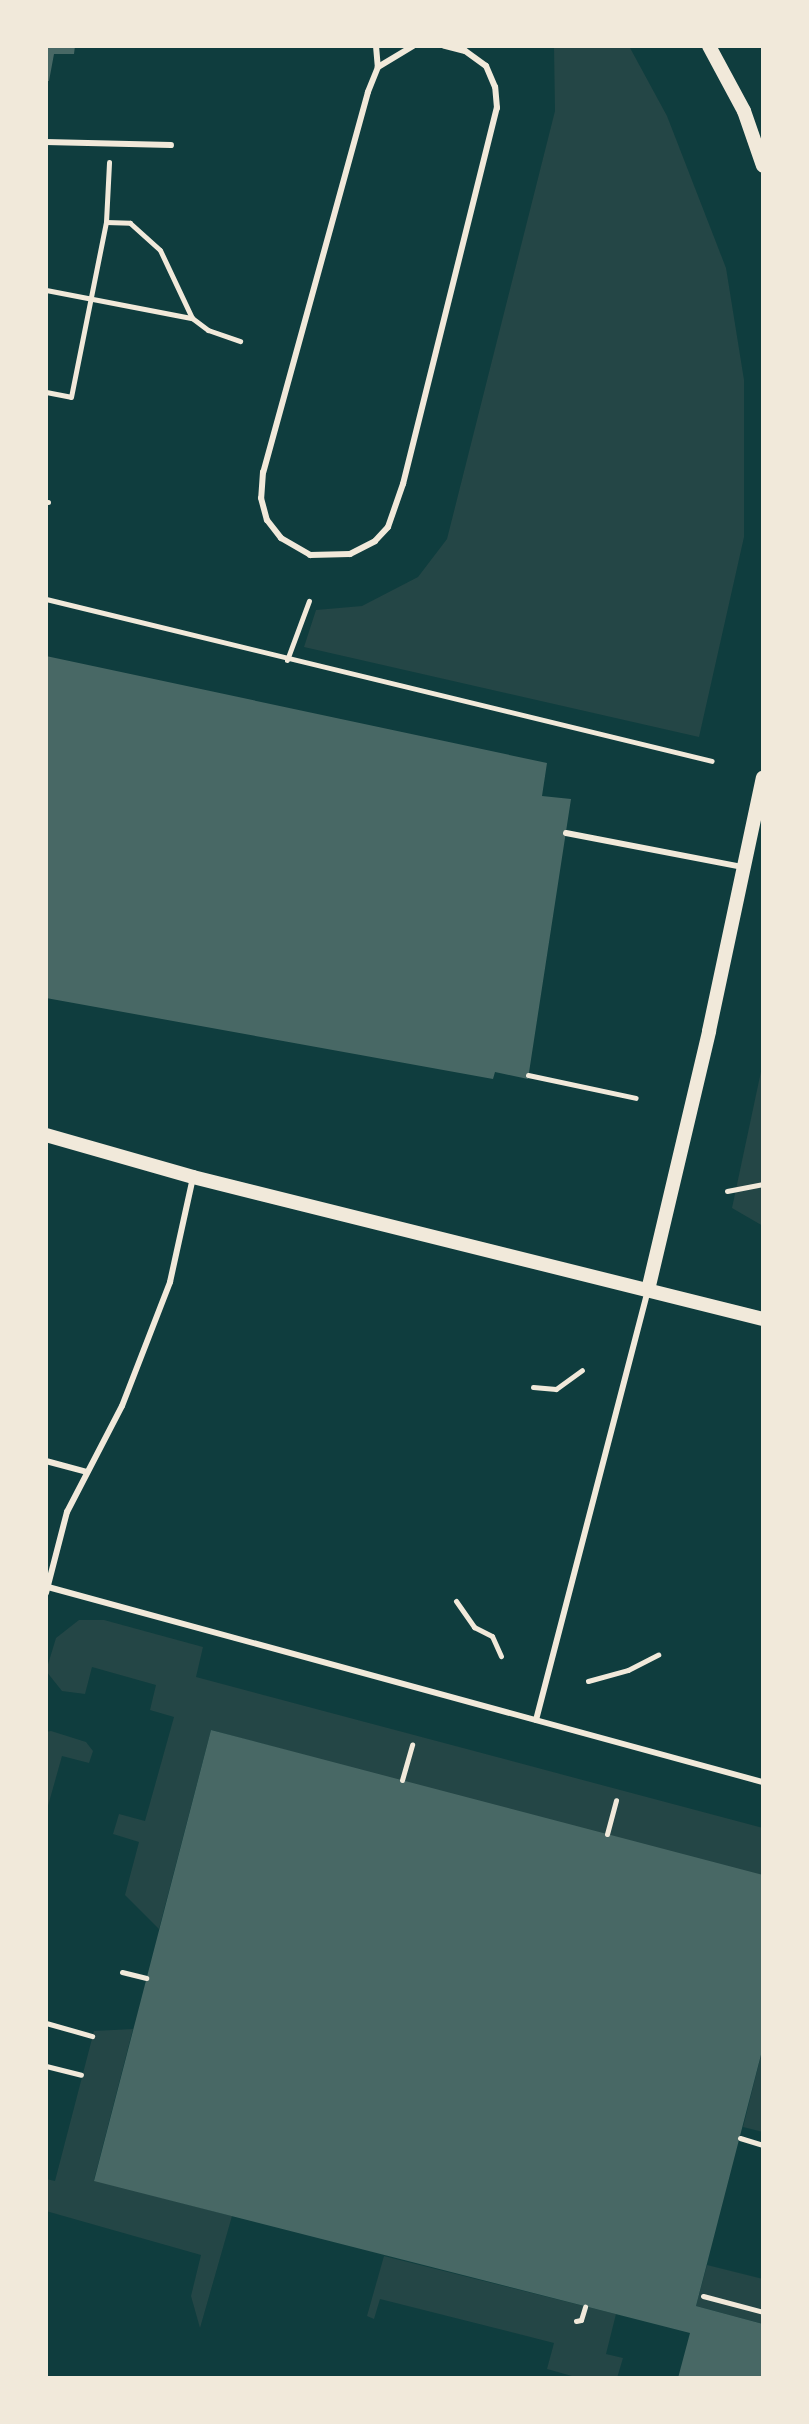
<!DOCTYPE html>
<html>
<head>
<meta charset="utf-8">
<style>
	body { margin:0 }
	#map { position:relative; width:809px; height:2424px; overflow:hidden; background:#0f3d3e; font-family:"Zilla Slab",serif }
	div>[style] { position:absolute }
	.green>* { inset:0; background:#244646 }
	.building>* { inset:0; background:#486865 }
	.path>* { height:5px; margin:-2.5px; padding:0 2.5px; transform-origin:2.5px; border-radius:2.5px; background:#f1e9da }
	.service>* { height:6px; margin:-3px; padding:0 3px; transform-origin:3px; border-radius:3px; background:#f1e9da }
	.tertiary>* { height:14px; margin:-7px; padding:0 7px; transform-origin:7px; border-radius:7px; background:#f1e9da }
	span { translate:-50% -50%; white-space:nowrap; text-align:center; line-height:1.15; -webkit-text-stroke:6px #f1e9da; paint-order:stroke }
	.frame { position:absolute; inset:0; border:48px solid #f1e9da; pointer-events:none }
</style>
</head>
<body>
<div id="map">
	<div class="green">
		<i style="clip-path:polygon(554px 46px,629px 46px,667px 116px,726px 268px,744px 380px,744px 537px,699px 737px,304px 647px,316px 610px,362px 606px,418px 577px,447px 539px,555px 111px)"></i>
		<i style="clip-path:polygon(763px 1062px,763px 1226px,732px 1208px)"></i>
		<i style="clip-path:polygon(79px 1620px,104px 1620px,203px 1647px,196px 1677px,763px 1828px,763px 1879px,211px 1730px,159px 1929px,125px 1895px,139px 1842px,113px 1834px,119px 1814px,145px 1821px,174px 1717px,150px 1710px,156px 1685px,92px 1667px,85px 1694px,62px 1691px,46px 1671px,56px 1638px)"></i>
		<i style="clip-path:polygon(51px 1731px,86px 1742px,93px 1751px,89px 1763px,62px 1756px,46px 1813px,46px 1732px)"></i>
		<i style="clip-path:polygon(133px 2029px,94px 2180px,232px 2216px,200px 2328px,191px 2296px,201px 2255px,46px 2211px,46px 2179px,55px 2181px,94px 2031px)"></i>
		<i style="clip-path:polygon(763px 2047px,763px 2132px,743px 2127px)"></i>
		<i style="clip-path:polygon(384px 2256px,616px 2314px,606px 2354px,623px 2358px,617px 2378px,579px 2378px,547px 2369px,554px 2343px,380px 2299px,374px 2319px,367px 2316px)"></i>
		<i style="clip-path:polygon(707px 2265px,763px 2279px,763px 2324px,696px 2306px)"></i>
	</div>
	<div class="building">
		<i style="clip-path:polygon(46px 46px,75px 46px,74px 54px,54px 54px,49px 81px,46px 81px)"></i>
		<i style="clip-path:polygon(46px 656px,547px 763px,542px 796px,571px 799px,528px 1079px,495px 1072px,493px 1079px,46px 998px)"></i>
		<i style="clip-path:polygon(211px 1730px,763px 1875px,763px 2047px,696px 2306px,763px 2324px,763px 2378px,678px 2378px,690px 2333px,94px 2181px)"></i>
	</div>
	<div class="path">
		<i style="left:106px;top:222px;width:24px;rotate:2deg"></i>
		<i style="left:130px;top:223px;width:40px;rotate:42deg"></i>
		<i style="left:160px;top:250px;width:75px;rotate:64.8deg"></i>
		<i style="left:46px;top:290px;width:149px;rotate:10.9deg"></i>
		<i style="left:192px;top:318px;width:20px;rotate:37deg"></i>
		<i style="left:208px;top:330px;width:34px;rotate:19deg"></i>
		<i style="left:46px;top:392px;width:25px;rotate:11deg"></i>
		<i style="left:71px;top:397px;width:178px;rotate:-78.7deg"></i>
		<i style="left:106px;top:222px;width:60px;rotate:-87.1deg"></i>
		<i style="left:46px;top:502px;width:2px"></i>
		<i style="left:46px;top:599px;width:685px;rotate:13.67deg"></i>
		<i style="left:287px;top:660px;width:63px;rotate:-69.6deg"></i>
		<i style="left:528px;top:1075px;width:110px;rotate:12deg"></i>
		<i style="left:727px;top:1191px;width:37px;rotate:-11deg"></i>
		<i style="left:533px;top:1387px;width:23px;rotate:5deg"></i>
		<i style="left:556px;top:1389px;width:32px;rotate:-36deg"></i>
		<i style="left:456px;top:1601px;width:32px;rotate:55deg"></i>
		<i style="left:474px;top:1627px;width:20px;rotate:27deg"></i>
		<i style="left:492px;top:1636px;width:22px;rotate:66deg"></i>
		<i style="left:588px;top:1681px;width:41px;rotate:-15.4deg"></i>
		<i style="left:628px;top:1670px;width:34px;rotate:-27deg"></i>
		<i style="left:402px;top:1780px;width:37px;rotate:-74deg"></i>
		<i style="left:607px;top:1834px;width:35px;rotate:-75deg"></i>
		<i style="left:122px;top:1972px;width:25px;rotate:14deg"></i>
		<i style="left:46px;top:2023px;width:48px;rotate:15.8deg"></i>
		<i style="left:46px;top:2066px;width:36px;rotate:14deg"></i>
		<i style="left:740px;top:2138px;width:24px;rotate:17deg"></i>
		<i style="left:703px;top:2296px;width:62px;rotate:14.9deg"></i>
		<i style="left:576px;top:2321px;width:5px;rotate:-11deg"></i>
		<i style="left:581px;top:2320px;width:14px;rotate:-73deg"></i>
	</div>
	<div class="service">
		<i style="left:376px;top:46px;width:21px;rotate:85deg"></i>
		<i style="left:413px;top:46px;width:41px;rotate:149deg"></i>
		<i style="left:378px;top:67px;width:27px;rotate:112deg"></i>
		<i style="left:368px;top:92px;width:394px;rotate:105.4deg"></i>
		<i style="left:263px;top:472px;width:26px;rotate:94deg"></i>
		<i style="left:261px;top:498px;width:23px;rotate:75deg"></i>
		<i style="left:267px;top:520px;width:23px;rotate:52deg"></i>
		<i style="left:281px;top:538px;width:34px;rotate:30deg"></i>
		<i style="left:310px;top:555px;width:40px;rotate:-1.4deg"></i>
		<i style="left:350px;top:554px;width:28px;rotate:-27deg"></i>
		<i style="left:375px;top:541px;width:19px;rotate:-47deg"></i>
		<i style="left:388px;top:527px;width:46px;rotate:-70.8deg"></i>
		<i style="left:403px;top:484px;width:388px;rotate:-76deg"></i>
		<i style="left:497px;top:108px;width:21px;rotate:-95deg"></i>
		<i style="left:495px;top:87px;width:23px;rotate:-113deg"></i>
		<i style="left:486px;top:66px;width:26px;rotate:-144deg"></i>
		<i style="left:465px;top:51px;width:21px;rotate:-166deg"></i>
		<i style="left:46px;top:142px;width:125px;rotate:1.4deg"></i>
		<i style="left:566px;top:833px;width:179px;rotate:10.9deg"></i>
		<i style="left:46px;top:1461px;width:42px;rotate:15deg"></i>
		<i style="left:48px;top:1587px;width:741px;rotate:15.26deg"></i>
		<i style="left:46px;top:1593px;width:84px;rotate:-75.5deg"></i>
		<i style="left:67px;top:1512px;width:119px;rotate:-62.6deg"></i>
		<i style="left:122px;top:1406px;width:133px;rotate:-68.8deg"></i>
		<i style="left:170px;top:1282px;width:107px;rotate:-77.6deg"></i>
		<i style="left:536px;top:1720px;width:444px;rotate:-75.4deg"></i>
	</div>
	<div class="tertiary">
		<i style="left:709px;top:46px;width:74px;rotate:61.7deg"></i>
		<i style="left:744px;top:111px;width:58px;rotate:70.9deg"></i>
		<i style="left:46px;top:1135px;width:153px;rotate:15.9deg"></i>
		<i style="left:193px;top:1177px;width:587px;rotate:13.99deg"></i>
		<i style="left:648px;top:1290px;width:266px;rotate:-76.7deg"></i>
		<i style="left:709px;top:1031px;width:259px;rotate:-78deg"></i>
	</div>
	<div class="frame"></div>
</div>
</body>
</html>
